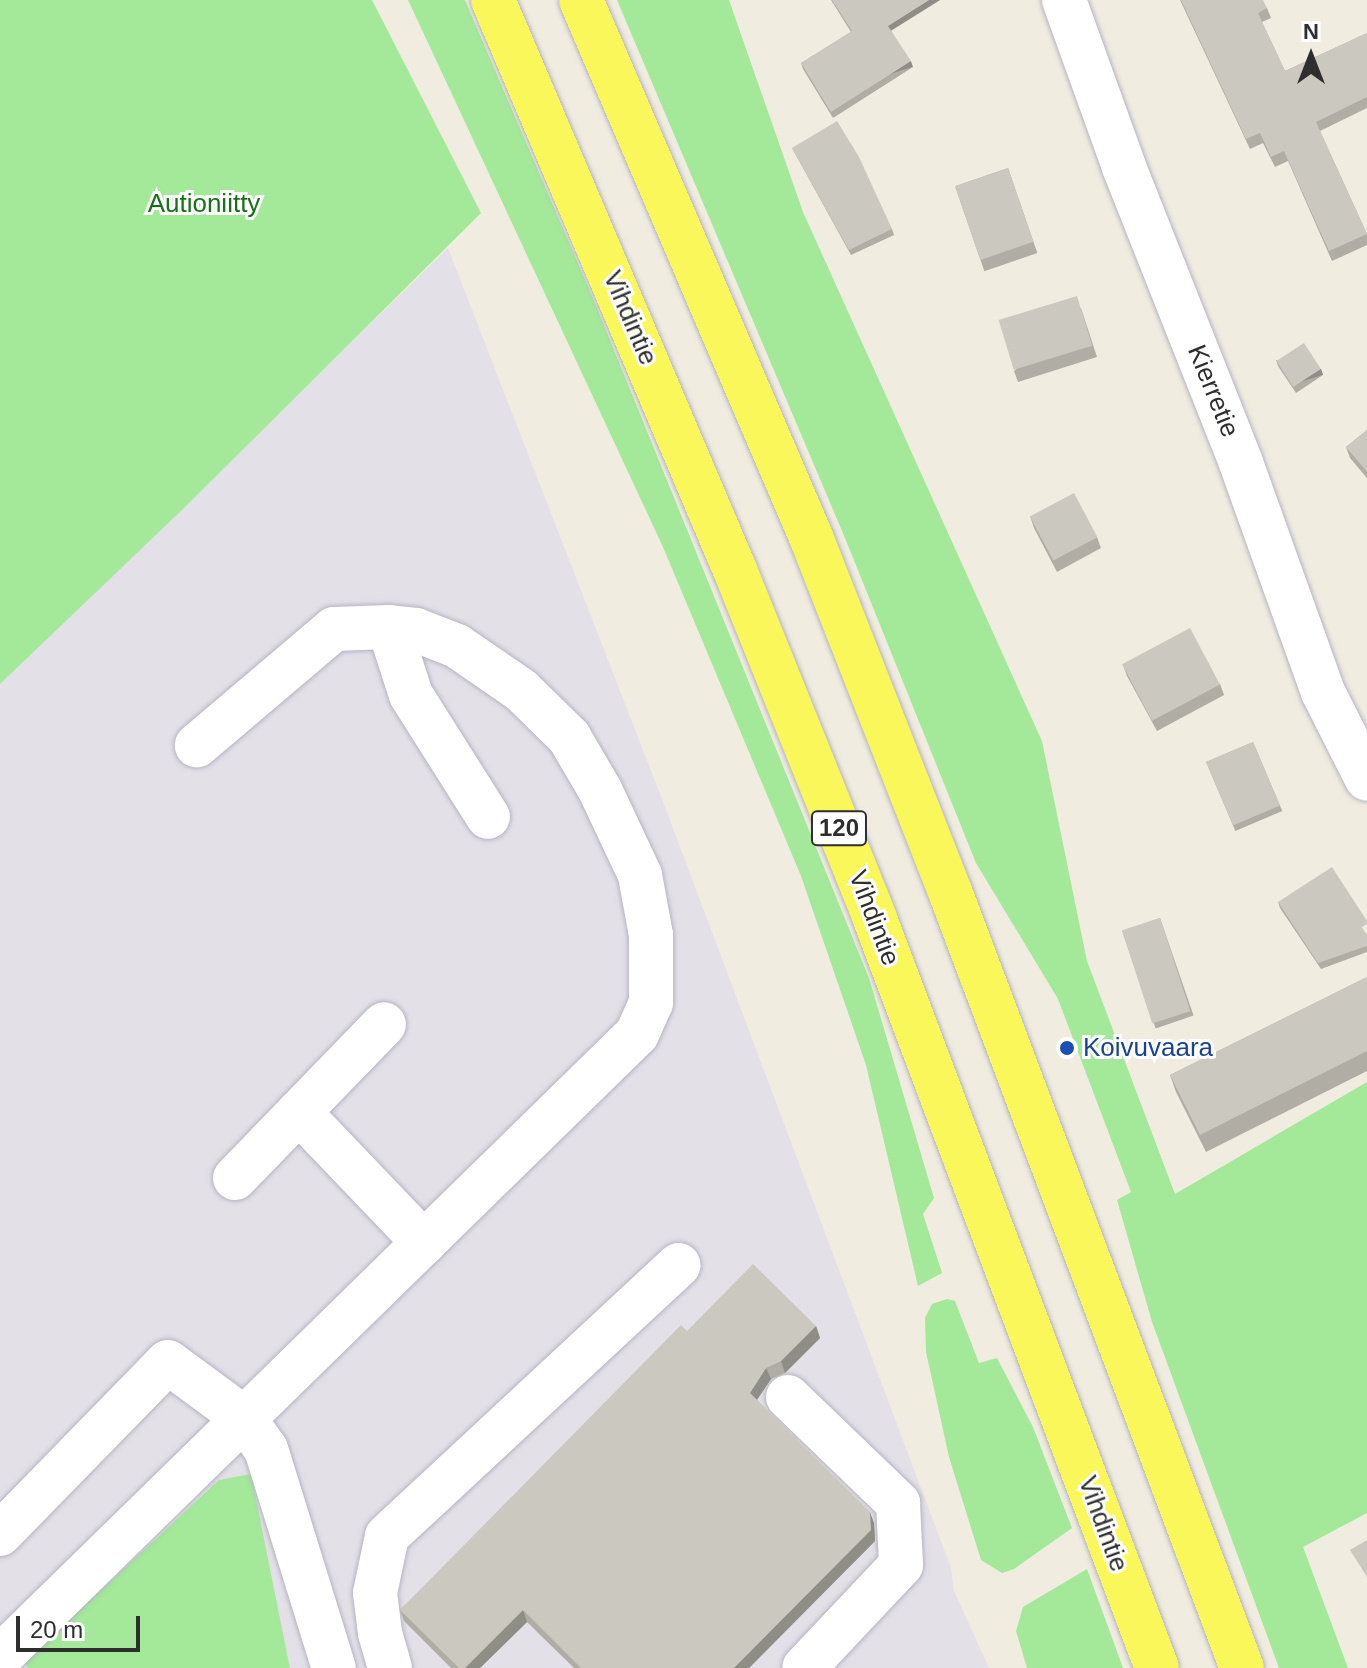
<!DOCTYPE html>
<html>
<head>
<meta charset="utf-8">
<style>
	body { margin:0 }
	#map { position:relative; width:1367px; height:1668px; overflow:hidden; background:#f0ece0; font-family:Arial,sans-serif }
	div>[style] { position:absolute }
	.industrial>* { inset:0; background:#e4e0e8 }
	.green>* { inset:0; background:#a3e999 }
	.roads { filter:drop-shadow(0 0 2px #b4b4c2) drop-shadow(0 0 2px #b4b4c2) }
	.minor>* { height:44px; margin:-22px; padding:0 22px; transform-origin:22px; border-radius:22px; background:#fff }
	.major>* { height:44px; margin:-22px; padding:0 22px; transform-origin:22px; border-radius:22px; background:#faf75a }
	.wall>* { inset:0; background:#afada4; transform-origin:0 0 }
	.shaded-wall>* { inset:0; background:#8e8d86; transform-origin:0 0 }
	.building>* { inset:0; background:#cbc9bf; transform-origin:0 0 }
	.dots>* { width:22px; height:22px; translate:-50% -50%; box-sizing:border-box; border:4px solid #fff; border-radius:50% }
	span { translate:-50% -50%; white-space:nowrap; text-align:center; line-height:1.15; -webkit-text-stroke:6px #fff; paint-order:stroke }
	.shield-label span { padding:2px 6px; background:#fff; border:2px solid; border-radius:6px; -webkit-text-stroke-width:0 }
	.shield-label { font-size:24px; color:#2e2e2e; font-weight:700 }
	.park-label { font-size:26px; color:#167216 }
	.street-label { font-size:26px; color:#2e2e2e }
	.transit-label { font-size:26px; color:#164399 }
	.left { translate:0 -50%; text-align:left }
	.north { position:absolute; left:1271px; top:16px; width:80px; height:80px; -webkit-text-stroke:6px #fff; paint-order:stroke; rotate:0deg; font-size:22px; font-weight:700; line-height:32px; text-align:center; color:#2e2e2e }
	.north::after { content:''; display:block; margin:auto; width:28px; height:36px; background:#2e2e2e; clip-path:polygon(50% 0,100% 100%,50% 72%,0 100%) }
	.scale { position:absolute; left:16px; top:1616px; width:124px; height:36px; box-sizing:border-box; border:4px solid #2e2e2e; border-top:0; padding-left:10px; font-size:24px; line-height:28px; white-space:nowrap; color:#2e2e2e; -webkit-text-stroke:6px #fff; paint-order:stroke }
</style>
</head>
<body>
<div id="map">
	<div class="industrial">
		<i style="clip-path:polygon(448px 248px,662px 799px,951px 1568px,954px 1591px,989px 1668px,0 1668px,0 684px)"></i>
	</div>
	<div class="green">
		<i style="clip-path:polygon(0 0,372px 0,481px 213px,184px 508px,0 684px)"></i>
		<i style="clip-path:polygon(408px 0,465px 0,595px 303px,869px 978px,934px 1198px,923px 1214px,942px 1273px,918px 1286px,866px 1065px,801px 876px,663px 547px)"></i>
		<i style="clip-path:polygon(617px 0,729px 0,803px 212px,1042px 741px,1087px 961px,1175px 1194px,1367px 1082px,1367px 1513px,1303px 1547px,1348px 1668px,1279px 1668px,1152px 1322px,1117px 1200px,1131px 1192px,1058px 999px,976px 863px,845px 538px)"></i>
		<i style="clip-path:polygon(947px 1299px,955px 1301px,979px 1363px,997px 1358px,1033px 1427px,1072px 1528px,1014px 1569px,1002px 1573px,981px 1560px,949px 1457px,926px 1352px,925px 1318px,932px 1304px)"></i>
		<i style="clip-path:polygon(251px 1474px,290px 1668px,28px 1668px,24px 1662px,219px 1480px)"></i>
		<i style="clip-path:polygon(1087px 1569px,1123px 1668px,1027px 1668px,1016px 1631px,1023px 1607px)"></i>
	</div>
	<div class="roads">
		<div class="minor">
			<i style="left:1064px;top:0;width:177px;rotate:70.2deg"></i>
			<i style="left:1124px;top:167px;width:318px;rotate:68.4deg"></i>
			<i style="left:1241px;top:463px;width:243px;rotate:70.3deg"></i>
			<i style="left:1323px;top:692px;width:97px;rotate:63.2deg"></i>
			<i style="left:389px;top:627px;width:71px;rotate:72.1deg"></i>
			<i style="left:411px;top:695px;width:144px;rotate:57.7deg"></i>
			<i style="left:299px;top:1112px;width:181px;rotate:46.3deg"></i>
			<i style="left:235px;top:1178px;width:214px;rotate:-45.9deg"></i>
			<i style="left:788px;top:1397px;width:153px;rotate:43.9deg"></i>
			<i style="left:898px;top:1503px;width:62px;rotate:87.2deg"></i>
			<i style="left:901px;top:1565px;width:141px;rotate:133.3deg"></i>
			<i style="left:0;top:1534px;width:240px;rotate:-45.7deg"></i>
			<i style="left:168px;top:1362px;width:94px;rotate:36.4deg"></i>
			<i style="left:244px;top:1418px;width:38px;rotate:55deg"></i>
			<i style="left:266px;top:1449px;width:229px;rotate:72.8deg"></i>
			<i style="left:0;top:1657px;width:891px;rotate:-44.36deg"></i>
			<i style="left:637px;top:1034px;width:34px;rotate:-66deg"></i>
			<i style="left:651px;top:1003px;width:68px;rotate:-90deg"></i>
			<i style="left:651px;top:935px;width:61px;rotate:-100.4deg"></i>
			<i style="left:640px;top:875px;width:94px;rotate:-115.2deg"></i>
			<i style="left:600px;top:790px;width:61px;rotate:-120.3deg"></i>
			<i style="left:569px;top:737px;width:67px;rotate:-135.6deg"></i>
			<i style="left:521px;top:690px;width:78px;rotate:-145.5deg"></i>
			<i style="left:457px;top:646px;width:44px;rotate:-158.7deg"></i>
			<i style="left:416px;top:630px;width:27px;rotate:-174deg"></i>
			<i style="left:389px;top:627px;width:55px;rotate:177.9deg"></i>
			<i style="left:334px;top:629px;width:180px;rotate:139.7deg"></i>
			<i style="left:390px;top:1668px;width:36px;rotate:-106deg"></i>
			<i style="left:380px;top:1633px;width:40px;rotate:-97.1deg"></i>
			<i style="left:375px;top:1593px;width:58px;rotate:-78.1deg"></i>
			<i style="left:387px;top:1536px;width:398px;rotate:-42.9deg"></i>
		</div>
		<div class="major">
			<i style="left:493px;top:0;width:619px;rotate:67deg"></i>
			<i style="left:735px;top:570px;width:376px;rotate:68.1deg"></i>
			<i style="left:875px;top:919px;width:800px;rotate:69.37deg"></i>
			<i style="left:581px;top:0;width:584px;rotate:66.81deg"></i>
			<i style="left:811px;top:537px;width:383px;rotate:68.6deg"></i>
			<i style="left:951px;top:894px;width:827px;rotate:69.4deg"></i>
		</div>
	</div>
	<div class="wall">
		<i style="clip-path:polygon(831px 0,940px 0,891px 31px,913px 67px,833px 118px,803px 69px,801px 63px,851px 32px)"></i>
		<i style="clip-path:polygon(1180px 0,1267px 8px,1271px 18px,1262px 22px,1285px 71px,1367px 33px,1367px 108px,1320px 131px,1367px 234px,1367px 245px,1332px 261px,1288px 161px,1275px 167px,1263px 143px,1250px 149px)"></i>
		<i style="clip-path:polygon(792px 148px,892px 229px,894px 235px,851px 255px)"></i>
		<i style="left:1008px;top:168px;width:90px;height:56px;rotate:71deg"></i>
		<i style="clip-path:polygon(1081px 308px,1097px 357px,1018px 382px,1014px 371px)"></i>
		<i style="clip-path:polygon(1276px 360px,1321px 369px,1323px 375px,1296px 393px,1278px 366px)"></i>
		<i style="clip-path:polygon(1367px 430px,1367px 478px,1350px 458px,1346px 447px)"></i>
		<i style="clip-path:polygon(1030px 516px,1097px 537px,1101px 548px,1057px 572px,1034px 528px)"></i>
		<i style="clip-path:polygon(1123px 665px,1220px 684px,1224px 695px,1157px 731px,1127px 676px)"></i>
		<i style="left:1253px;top:742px;width:75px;height:51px;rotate:67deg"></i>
		<i style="clip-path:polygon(1278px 902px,1365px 932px,1367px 936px,1367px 952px,1321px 969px,1280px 908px)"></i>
		<i style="left:1160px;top:918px;width:103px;height:40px;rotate:71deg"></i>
		<i style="clip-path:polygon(1367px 977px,1367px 1071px,1206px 1152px,1176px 1092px,1170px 1075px)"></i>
		<i style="clip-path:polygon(816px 1326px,820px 1338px,785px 1373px,771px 1379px,757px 1400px,874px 1523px,875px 1541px,749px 1668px,574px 1668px,527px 1622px,480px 1668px,451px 1668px,404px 1621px,400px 1610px,687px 1331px)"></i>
	</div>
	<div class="shaded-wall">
		<i style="clip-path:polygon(929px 0,940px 0,890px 31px,888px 26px)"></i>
		<i style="left:911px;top:61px;width:6px;height:95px;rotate:72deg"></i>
		<i style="left:1321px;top:369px;width:6px;height:32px;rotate:72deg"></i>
		<i style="clip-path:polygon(816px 1326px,820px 1338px,785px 1373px,781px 1361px)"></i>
		<i style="clip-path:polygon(766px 1368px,771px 1379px,754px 1404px,750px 1393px)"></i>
		<i style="clip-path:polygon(870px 1512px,874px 1523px,875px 1541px,749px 1668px,734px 1668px)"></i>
		<i style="clip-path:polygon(523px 1610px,527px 1622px,480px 1668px,465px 1668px)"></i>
	</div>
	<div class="building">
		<i style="clip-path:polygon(832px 0,929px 0,888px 26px,911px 61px,831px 112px,801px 63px,852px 31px)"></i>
		<i style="clip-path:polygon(1181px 0,1263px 0,1267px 8px,1258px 13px,1285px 71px,1367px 33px,1367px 97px,1316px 122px,1367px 234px,1329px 251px,1284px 151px,1271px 157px,1260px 133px,1246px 139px)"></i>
		<i style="clip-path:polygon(837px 121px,859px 157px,892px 229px,849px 250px,792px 148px)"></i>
		<i style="left:1008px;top:168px;width:78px;height:56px;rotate:71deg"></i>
		<i style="left:1077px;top:296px;width:52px;height:82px;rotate:73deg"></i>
		<i style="left:1304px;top:343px;width:31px;height:33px;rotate:57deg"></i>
		<i style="clip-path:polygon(1367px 430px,1367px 472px,1346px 447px)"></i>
		<i style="left:1074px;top:493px;width:50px;height:50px;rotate:62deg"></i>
		<i style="left:1190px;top:628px;width:64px;height:77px;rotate:62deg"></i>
		<i style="left:1253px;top:742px;width:69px;height:51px;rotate:67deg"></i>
		<i style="clip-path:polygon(1332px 867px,1367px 921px,1367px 924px,1362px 927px,1367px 936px,1367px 946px,1318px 963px,1278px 902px)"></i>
		<i style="left:1160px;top:918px;width:98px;height:40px;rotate:72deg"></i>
		<i style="clip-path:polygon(1367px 977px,1367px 1051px,1200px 1135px,1170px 1075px)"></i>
		<i style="clip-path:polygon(753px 1264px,816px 1326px,781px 1361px,766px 1368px,750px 1393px,870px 1512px,871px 1530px,734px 1668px,581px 1668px,523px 1610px,465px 1668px,459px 1668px,400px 1610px,681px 1325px,687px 1331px)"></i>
		<i style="clip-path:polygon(1367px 1540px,1367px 1577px,1350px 1550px)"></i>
	</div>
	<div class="dots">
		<i style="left:1067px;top:1048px;background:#1a4fb4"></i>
	</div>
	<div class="shield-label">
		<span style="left:839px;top:828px">120</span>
	</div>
	<div class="park-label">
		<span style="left:204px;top:204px">Autioniitty</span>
	</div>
	<div class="street-label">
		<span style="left:630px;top:318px;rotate:67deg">Vihdintie</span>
		<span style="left:1213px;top:391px;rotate:68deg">Kierretie</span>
		<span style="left:874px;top:918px;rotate:69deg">Vihdintie</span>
		<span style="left:1103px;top:1524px;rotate:70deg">Vihdintie</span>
	</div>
	<div class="transit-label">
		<span class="left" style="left:1083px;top:1048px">Koivuvaara</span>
	</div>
	<div class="north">N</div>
	<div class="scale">20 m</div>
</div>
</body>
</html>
